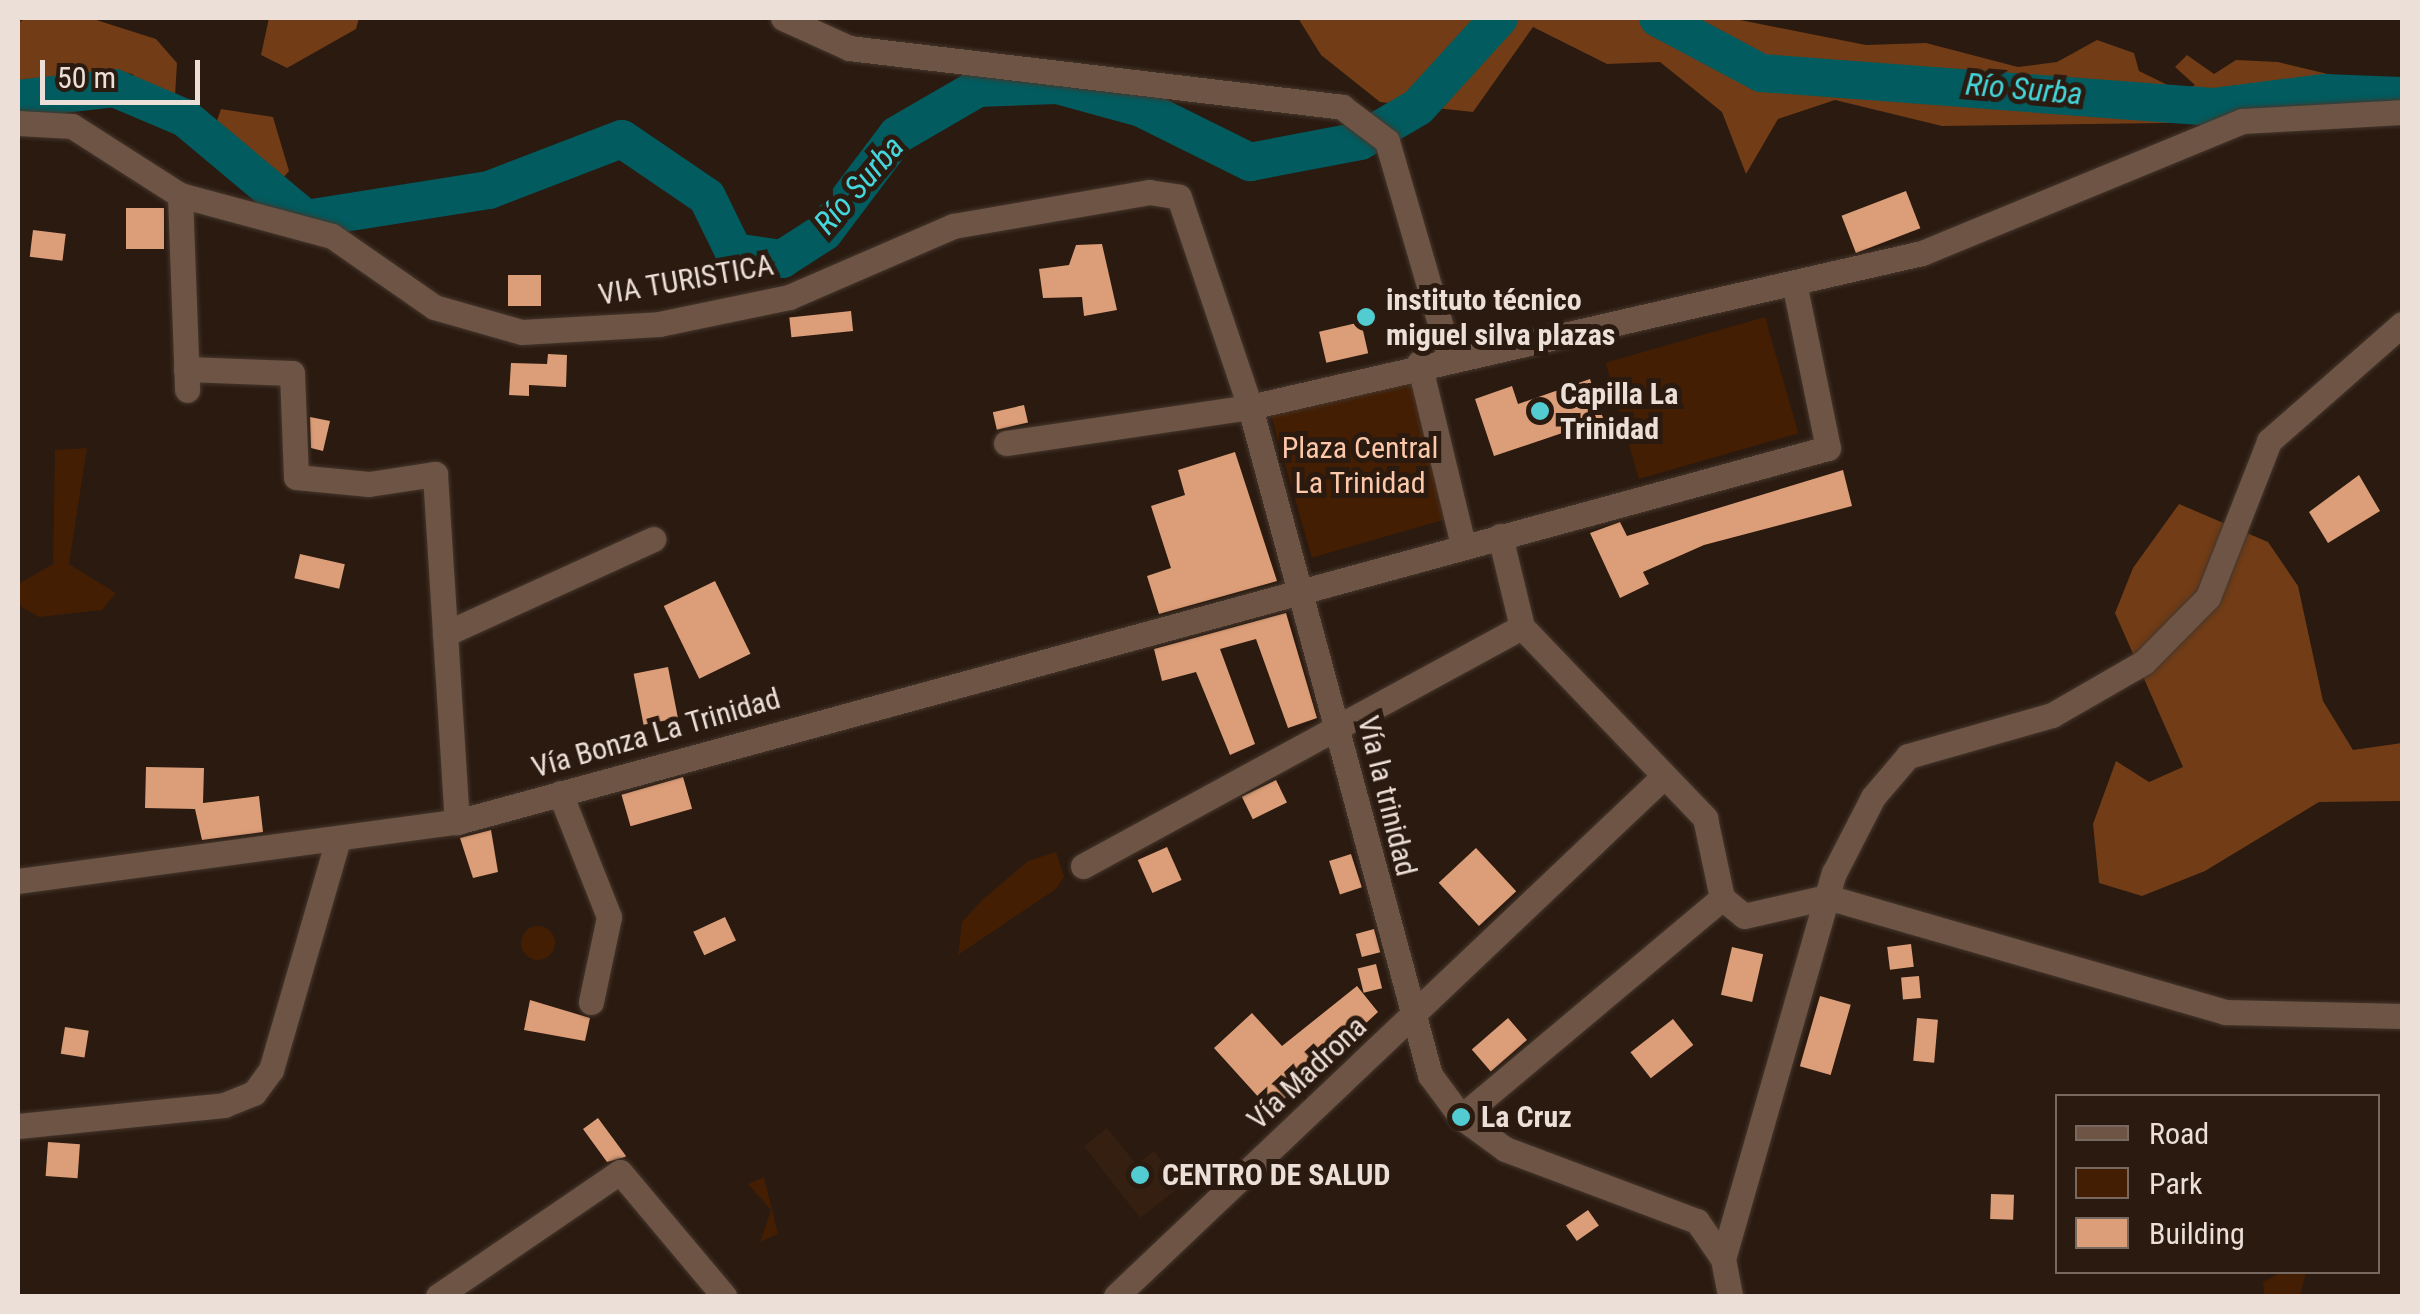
<!DOCTYPE html>
<html>
<head>
<meta charset="utf-8">
<style>
	body { margin:0 }
	#map { position:relative; width:2420px; height:1314px; overflow:hidden; background:#2a1a10; font-family:"Roboto Condensed",sans-serif }
	div>[style] { position:absolute }
	.built>* { inset:0; background:#351f11 }
	.green>* { inset:0; background:#431e03; transform-origin:0 0 }
	.round { border-radius:50% }
	.forest>* { inset:0; background:#713c16 }
	.river>* { height:38px; margin:-19px; padding:0 19px; transform-origin:19px; border-radius:19px; background:#025b5e }
	.building>* { inset:0; background:#dc9e78; transform-origin:0 0 }
	.roads { filter:drop-shadow(0 0 2px #45362c) drop-shadow(0 0 2px #45362c) }
	.minor>* { height:25px; margin:-12.5px; padding:0 12.5px; transform-origin:12.5px; border-radius:12.5px; background:#6d5445 }
	.dots>* { width:28px; height:28px; translate:-50% -50%; box-sizing:border-box; border:5px solid #2a1a10; border-radius:50% }
	span { translate:-50% -50%; white-space:nowrap; text-align:center; line-height:1.15; -webkit-text-stroke:10px #2a1a10; paint-order:stroke }
	.street-label { font-size:30px; color:#ebdfd8 }
	.poi-label { font-size:30px; color:#ebdfd8; font-weight:700 }
	.left { translate:0 -50%; text-align:left }
	.park-label { font-size:30px; color:#fcc8a9 }
	.water-label { font-size:32px; color:#44d6db; font-style:italic }
	.frame { position:absolute; inset:0; border:20px solid #ebdfd8; pointer-events:none }
	.legend { position:absolute; left:2055px; top:1094px; width:325px; height:180px; box-sizing:border-box; background:#2a1a10; border:2px solid #776960; margin:0; padding:12px 18px; list-style:none; font-size:30px; color:#ebdfd8 }
	.legend li { display:flex; align-items:center; gap:20px; height:50px }
	.legend b { width:50px; border:2px solid #776960 }
	.scale { position:absolute; left:40px; top:60px; width:160px; height:45px; box-sizing:border-box; border:5px solid #ebdfd8; border-top:0; padding-left:12px; font-size:30px; line-height:35px; white-space:nowrap; color:#ebdfd8; -webkit-text-stroke:8px #2a1a10; paint-order:stroke }
</style>
</head>
<body>
<div id="map">
	<div class="built">
		<i style="clip-path:polygon(1107px 1128px,1136px 1164px,1154px 1151px,1181px 1186px,1140px 1218px,1084px 1146px)"></i>
	</div>
	<div class="green">
		<i style="left:1765px;top:317px;width:121px;height:166px;rotate:74deg"></i>
		<i style="left:1408px;top:371px;width:153px;height:144px;rotate:74deg"></i>
		<i style="clip-path:polygon(87px 448px,69px 564px,116px 593px,102px 610px,39px 617px,18px 605px,18px 584px,53px 564px,55px 450px)"></i>
		<i style="clip-path:polygon(1056px 852px,1064px 877px,1056px 889px,958px 955px,962px 922px,981px 901px,1028px 861px)"></i>
		<i class="round" style="left:521px;top:926px;width:34px;height:34px"></i>
		<i style="clip-path:polygon(764px 1177px,778px 1234px,760px 1242px,771px 1210px,748px 1184px)"></i>
		<i style="clip-path:polygon(2282px 1272px,2306px 1272px,2300px 1296px,2264px 1296px,2263px 1282px)"></i>
	</div>
	<div class="forest">
		<i style="clip-path:polygon(26px 18px,90px 18px,156px 39px,177px 63px,174px 112px,132px 74px,108px 69px,18px 110px,18px 23px)"></i>
		<i style="clip-path:polygon(269px 18px,359px 18px,356px 29px,287px 68px,261px 55px)"></i>
		<i style="clip-path:polygon(1298px 18px,1730px 18px,1866px 45px,1926px 43px,2018px 67px,2057px 62px,2097px 40px,2134px 53px,2139px 71px,2182px 92px,2195px 85px,2175px 67px,2187px 55px,2214px 74px,2236px 60px,2278px 62px,2332px 75px,2347px 107px,2166px 123px,1942px 126px,1835px 100px,1778px 119px,1746px 174px,1722px 112px,1660px 62px,1607px 64px,1533px 27px,1473px 112px,1380px 102px,1321px 55px)"></i>
		<i style="clip-path:polygon(221px 109px,273px 117px,289px 171px,279px 183px,209px 144px)"></i>
		<i style="clip-path:polygon(2179px 504px,2268px 542px,2298px 586px,2323px 701px,2353px 750px,2402px 743px,2402px 801px,2319px 802px,2205px 871px,2142px 896px,2099px 883px,2093px 824px,2116px 761px,2149px 782px,2183px 767px,2115px 613px,2133px 568px)"></i>
	</div>
	<div class="river">
		<i style="left:1658px;top:18px;width:117px;rotate:28.1deg"></i>
		<i style="left:1761px;top:73px;width:453px;rotate:4.3deg"></i>
		<i style="left:2213px;top:107px;width:112px;rotate:-7.2deg"></i>
		<i style="left:2324px;top:93px;width:78px;rotate:2.2deg"></i>
		<i style="left:18px;top:99px;width:97px;rotate:-6.5deg"></i>
		<i style="left:114px;top:88px;width:77px;rotate:22.9deg"></i>
		<i style="left:185px;top:118px;width:158px;rotate:39.9deg"></i>
		<i style="left:306px;top:219px;width:185px;rotate:-9deg"></i>
		<i style="left:489px;top:190px;width:142px;rotate:-21deg"></i>
		<i style="left:622px;top:139px;width:103px;rotate:34.3deg"></i>
		<i style="left:707px;top:197px;width:61px;rotate:63.9deg"></i>
		<i style="left:734px;top:252px;width:49px;rotate:8.3deg"></i>
		<i style="left:782px;top:259px;width:50px;rotate:-32.7deg"></i>
		<i style="left:824px;top:232px;width:121px;rotate:-53deg"></i>
		<i style="left:897px;top:135px;width:94px;rotate:-30.1deg"></i>
		<i style="left:978px;top:88px;width:79px;rotate:-2.2deg"></i>
		<i style="left:1057px;top:85px;width:87px;rotate:15.3deg"></i>
		<i style="left:1141px;top:108px;width:122px;rotate:26.4deg"></i>
		<i style="left:1250px;top:162px;width:112px;rotate:-10.8deg"></i>
		<i style="left:1360px;top:141px;width:67px;rotate:-30.4deg"></i>
		<i style="left:1418px;top:107px;width:120px;rotate:-47.7deg"></i>
	</div>
	<div class="building">
		<i style="left:1906px;top:191px;width:40px;height:69px;rotate:69deg"></i>
		<i style="left:126px;top:208px;width:38px;height:41px"></i>
		<i style="left:33px;top:230px;width:33px;height:27px;rotate:7deg"></i>
		<i style="clip-path:polygon(1102px 244px,1117px 310px,1084px 316px,1082px 297px,1043px 298px,1039px 269px,1069px 265px,1076px 245px)"></i>
		<i style="left:508px;top:275px;width:33px;height:31px"></i>
		<i style="left:851px;top:311px;width:20px;height:62px;rotate:84deg"></i>
		<i style="left:1361px;top:322px;width:32px;height:43px;rotate:77deg"></i>
		<i style="clip-path:polygon(548px 354px,567px 355px,566px 387px,529px 385px,529px 396px,509px 395px,511px 363px,547px 364px)"></i>
		<i style="clip-path:polygon(1590px 379px,1607px 430px,1584px 438px,1580px 427px,1494px 456px,1475px 399px,1512px 386px,1518px 404px)"></i>
		<i style="left:1024px;top:405px;width:18px;height:32px;rotate:77deg"></i>
		<i style="clip-path:polygon(310px 417px,330px 421px,323px 451px,311px 448px)"></i>
		<i style="clip-path:polygon(1235px 452px,1277px 581px,1159px 614px,1147px 576px,1171px 568px,1151px 506px,1185px 495px,1178px 470px)"></i>
		<i style="clip-path:polygon(1843px 470px,1852px 506px,1704px 545px,1643px 572px,1649px 584px,1620px 598px,1590px 533px,1620px 522px,1627px 536px)"></i>
		<i style="clip-path:polygon(2359px 475px,2380px 511px,2328px 543px,2309px 512px)"></i>
		<i style="left:300px;top:554px;width:46px;height:25px;rotate:13deg"></i>
		<i style="left:715px;top:581px;width:81px;height:57px;rotate:64deg"></i>
		<i style="clip-path:polygon(1286px 613px,1317px 718px,1288px 728px,1256px 639px,1220px 649px,1255px 744px,1230px 755px,1196px 672px,1162px 681px,1154px 649px)"></i>
		<i style="left:668px;top:667px;width:52px;height:35px;rotate:79deg"></i>
		<i style="clip-path:polygon(146px 767px,204px 768px,203px 803px,259px 796px,263px 832px,202px 840px,195px 809px,145px 808px)"></i>
		<i style="left:683px;top:777px;width:33px;height:64px;rotate:74deg"></i>
		<i style="left:1276px;top:780px;width:25px;height:38px;rotate:64deg"></i>
		<i style="clip-path:polygon(491px 830px,498px 872px,473px 878px,460px 838px)"></i>
		<i style="left:1167px;top:847px;width:36px;height:32px;rotate:66deg"></i>
		<i style="left:1476px;top:848px;width:59px;height:51px;rotate:47deg"></i>
		<i style="left:1351px;top:854px;width:35px;height:23px;rotate:72deg"></i>
		<i style="left:725px;top:917px;width:26px;height:35px;rotate:65deg"></i>
		<i style="left:1374px;top:929px;width:24px;height:19px;rotate:75deg"></i>
		<i style="left:1911px;top:944px;width:23px;height:24px;rotate:83deg"></i>
		<i style="left:1732px;top:947px;width:32px;height:49px;rotate:13deg"></i>
		<i style="left:1376px;top:964px;width:25px;height:19px;rotate:76deg"></i>
		<i style="left:1919px;top:976px;width:22px;height:18px;rotate:85deg"></i>
		<i style="clip-path:polygon(1357px 986px,1378px 1012px,1271px 1111px,1214px 1048px,1252px 1013px,1282px 1046px)"></i>
		<i style="left:1820px;top:996px;width:32px;height:73px;rotate:16deg"></i>
		<i style="clip-path:polygon(530px 1000px,590px 1018px,585px 1041px,524px 1030px)"></i>
		<i style="left:1508px;top:1018px;width:29px;height:48px;rotate:49deg"></i>
		<i style="left:1917px;top:1018px;width:21px;height:43px;rotate:5deg"></i>
		<i style="left:1673px;top:1019px;width:33px;height:54px;rotate:52deg"></i>
		<i style="left:65px;top:1027px;width:24px;height:27px;rotate:9deg"></i>
		<i style="clip-path:polygon(598px 1118px,626px 1156px,625px 1157px,607px 1162px,583px 1129px)"></i>
		<i style="left:48px;top:1142px;width:32px;height:34px;rotate:4deg"></i>
		<i style="left:1991px;top:1194px;width:23px;height:25px;rotate:2deg"></i>
		<i style="left:1588px;top:1210px;width:19px;height:27px;rotate:55deg"></i>
	</div>
	<div class="roads">
		<div class="minor">
			<i style="left:783px;top:18px;width:72px;rotate:24.4deg"></i>
			<i style="left:849px;top:48px;width:497px;rotate:6.8deg"></i>
			<i style="left:1342px;top:107px;width:56px;rotate:37.1deg"></i>
			<i style="left:1387px;top:141px;width:223px;rotate:73.8deg"></i>
			<i style="left:18px;top:123px;width:54px;rotate:3.2deg"></i>
			<i style="left:72px;top:126px;width:128px;rotate:32.6deg"></i>
			<i style="left:180px;top:195px;width:157px;rotate:15.1deg"></i>
			<i style="left:332px;top:236px;width:124px;rotate:34.8deg"></i>
			<i style="left:434px;top:307px;width:91px;rotate:15.9deg"></i>
			<i style="left:522px;top:332px;width:137px;rotate:-3.3deg"></i>
			<i style="left:659px;top:324px;width:133px;rotate:-11.7deg"></i>
			<i style="left:789px;top:297px;width:179px;rotate:-23.4deg"></i>
			<i style="left:953px;top:226px;width:199px;rotate:-9.8deg"></i>
			<i style="left:1149px;top:192px;width:30px;rotate:9deg"></i>
			<i style="left:1179px;top:197px;width:222px;rotate:71.3deg"></i>
			<i style="left:1250px;top:407px;width:692px;rotate:74.92deg"></i>
			<i style="left:1430px;top:1075px;width:52px;rotate:53.6deg"></i>
			<i style="left:1461px;top:1117px;width:54px;rotate:36deg"></i>
			<i style="left:1505px;top:1149px;width:205px;rotate:20.6deg"></i>
			<i style="left:1697px;top:1221px;width:46px;rotate:55.6deg"></i>
			<i style="left:1723px;top:1259px;width:38px;rotate:79deg"></i>
			<i style="left:180px;top:195px;width:195px;rotate:87.9deg"></i>
			<i style="left:1419px;top:363px;width:187px;rotate:76.4deg"></i>
			<i style="left:186px;top:369px;width:106px;rotate:2.2deg"></i>
			<i style="left:292px;top:373px;width:104px;rotate:87.8deg"></i>
			<i style="left:296px;top:477px;width:73px;rotate:5.5deg"></i>
			<i style="left:369px;top:484px;width:67px;rotate:-8.6deg"></i>
			<i style="left:435px;top:474px;width:349px;rotate:86.4deg"></i>
			<i style="left:1006px;top:443px;width:247px;rotate:-8.4deg"></i>
			<i style="left:1250px;top:407px;width:689px;rotate:-12.91deg"></i>
			<i style="left:1922px;top:253px;width:346px;rotate:-22.4deg"></i>
			<i style="left:2242px;top:121px;width:160px;rotate:-3.2deg"></i>
			<i style="left:1500px;top:536px;width:94px;rotate:76.4deg"></i>
			<i style="left:1522px;top:627px;width:265px;rotate:46.2deg"></i>
			<i style="left:1705px;top:818px;width:82px;rotate:78deg"></i>
			<i style="left:1722px;top:898px;width:28px;rotate:39deg"></i>
			<i style="left:1744px;top:916px;width:85px;rotate:-12.9deg"></i>
			<i style="left:1827px;top:897px;width:414px;rotate:16.1deg"></i>
			<i style="left:2225px;top:1012px;width:177px;rotate:1.3deg"></i>
			<i style="left:445px;top:634px;width:229px;rotate:-24.5deg"></i>
			<i style="left:560px;top:793px;width:133px;rotate:68.4deg"></i>
			<i style="left:609px;top:917px;width:87px;rotate:102deg"></i>
			<i style="left:1083px;top:866px;width:500px;rotate:-28.6deg"></i>
			<i style="left:18px;top:881px;width:443px;rotate:-7.7deg"></i>
			<i style="left:457px;top:822px;width:1421px;rotate:-15.26deg"></i>
			<i style="left:1828px;top:448px;width:168px;rotate:-101.6deg"></i>
			<i style="left:1461px;top:1117px;width:341px;rotate:-40deg"></i>
			<i style="left:18px;top:1126px;width:207px;rotate:-5.8deg"></i>
			<i style="left:224px;top:1105px;width:32px;rotate:-22deg"></i>
			<i style="left:254px;top:1093px;width:29px;rotate:-54deg"></i>
			<i style="left:271px;top:1070px;width:236px;rotate:-73.8deg"></i>
			<i style="left:1723px;top:1259px;width:402px;rotate:-74deg"></i>
			<i style="left:1834px;top:873px;width:85px;rotate:-62.8deg"></i>
			<i style="left:1873px;top:797px;width:54px;rotate:-49.5deg"></i>
			<i style="left:1908px;top:756px;width:150px;rotate:-15.9deg"></i>
			<i style="left:2052px;top:715px;width:106px;rotate:-29.9deg"></i>
			<i style="left:2144px;top:662px;width:91px;rotate:-45.4deg"></i>
			<i style="left:2208px;top:597px;width:168px;rotate:-68.6deg"></i>
			<i style="left:2269px;top:441px;width:177px;rotate:-41.3deg"></i>
			<i style="left:438px;top:1296px;width:220px;rotate:-34.3deg"></i>
			<i style="left:620px;top:1172px;width:162px;rotate:50deg"></i>
			<i style="left:1116px;top:1296px;width:751px;rotate:-43.49deg"></i>
		</div>
	</div>
	<div class="dots">
		<i style="left:1366px;top:317px;background:#52ccd0"></i>
		<i style="left:1540px;top:411px;background:#52ccd0"></i>
		<i style="left:1461px;top:1117px;background:#52ccd0"></i>
		<i style="left:1140px;top:1175px;background:#52ccd0"></i>
	</div>
	<div class="street-label">
		<span style="left:686px;top:280px;rotate:-10deg">VIA TURISTICA</span>
		<span style="left:656px;top:733px;rotate:-16deg">Vía Bonza La Trinidad</span>
		<span style="left:1387px;top:796px;rotate:76deg">Vía la trinidad</span>
		<span style="left:1307px;top:1073px;rotate:-43deg">Vía Madrona</span>
	</div>
	<div class="poi-label">
		<span class="left" style="left:1386px;top:317px">instituto técnico<br>miguel silva plazas</span>
		<span class="left" style="left:1560px;top:411px">Capilla La<br>Trinidad</span>
		<span class="left" style="left:1481px;top:1117px">La Cruz</span>
		<span class="left" style="left:1162px;top:1175px">CENTRO DE SALUD</span>
	</div>
	<div class="park-label">
		<span style="left:1360px;top:465px">Plaza Central<br>La Trinidad</span>
	</div>
	<div class="water-label">
		<span style="left:2024px;top:89px;rotate:5deg">Río Surba</span>
		<span style="left:859px;top:185px;rotate:-49deg">Río Surba</span>
	</div>
	<div class="frame"></div>
	<ul class="legend">
	<li><b style="height:12px;background:#6d5445"></b>Road</li>
	<li><b style="height:28px;background:#431e03"></b>Park</li>
	<li><b style="height:28px;background:#dc9e78"></b>Building</li>
	</ul>
	<div class="scale">50 m</div>
</div>
</body>
</html>
